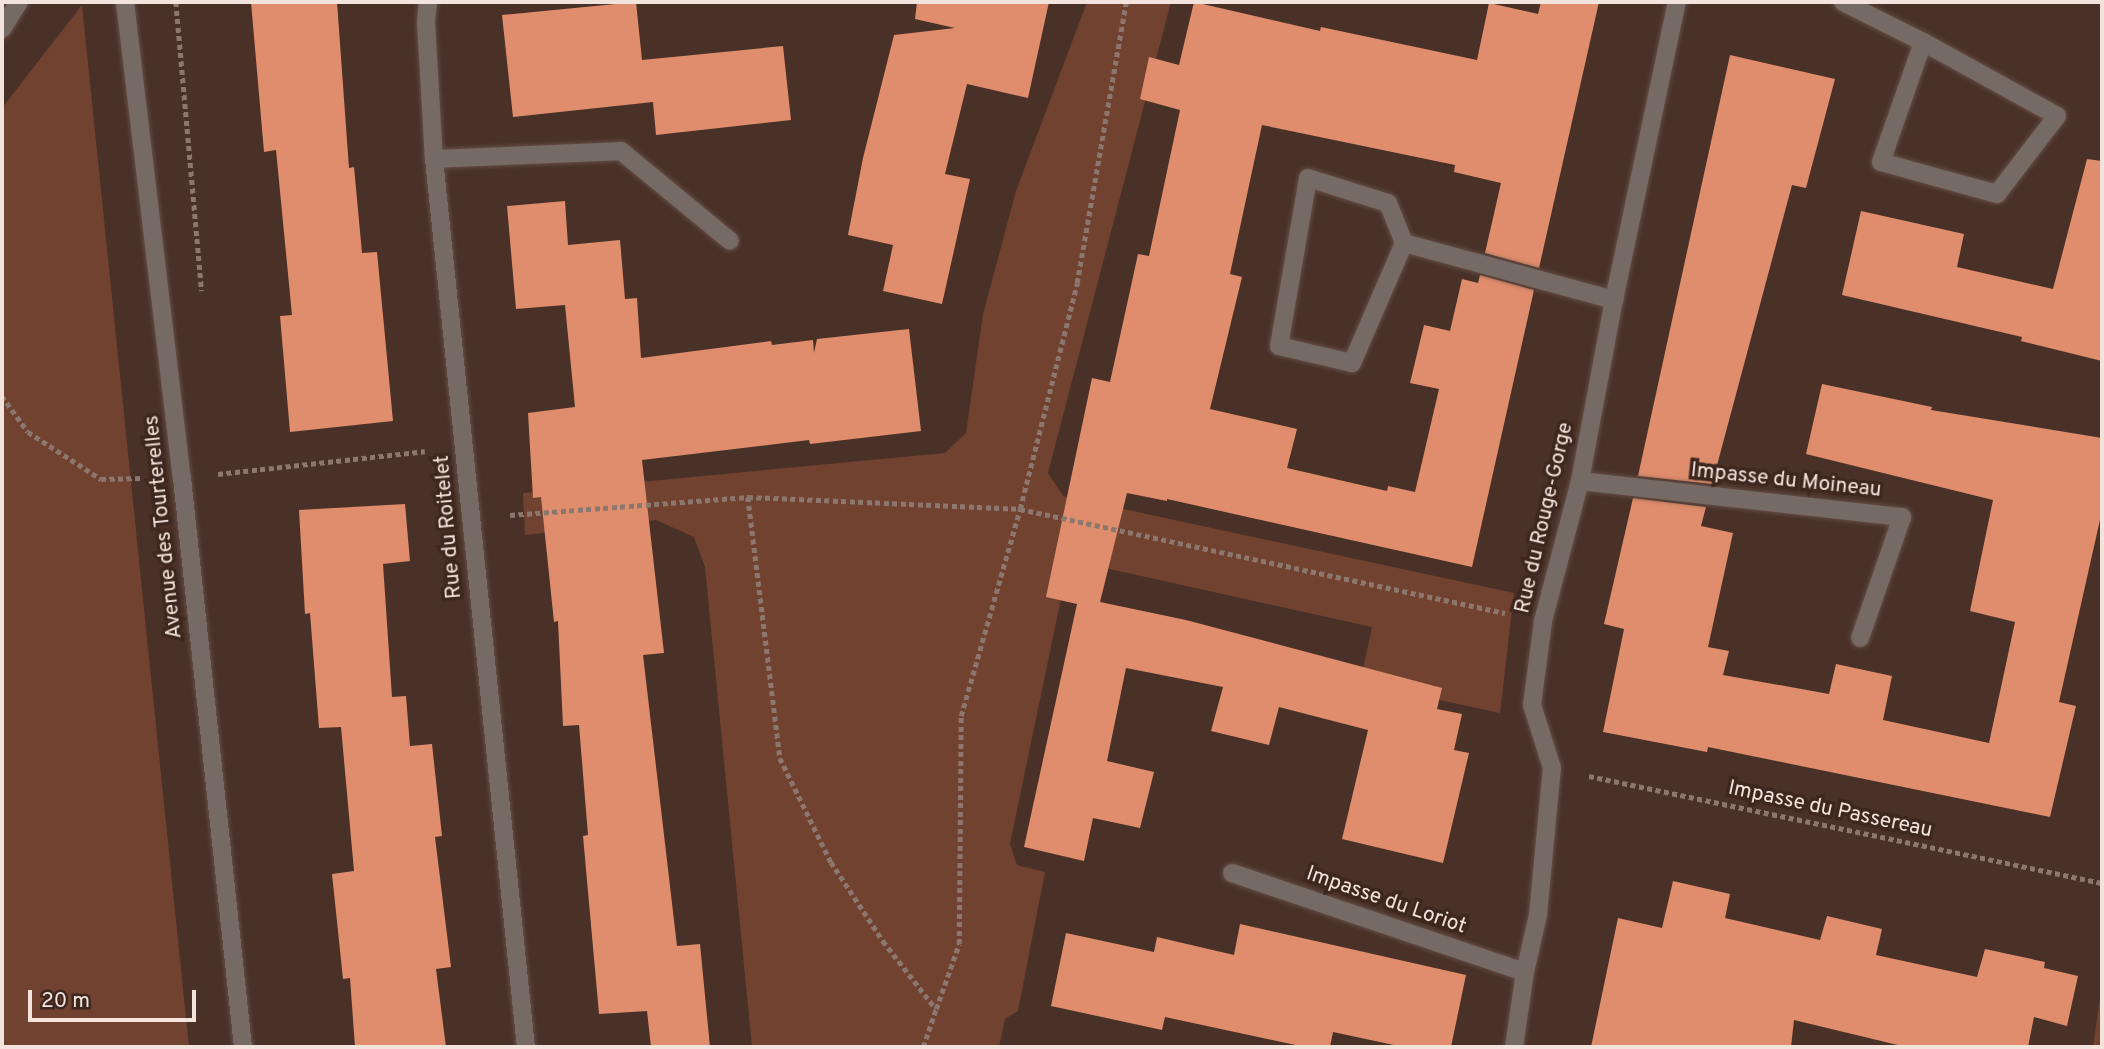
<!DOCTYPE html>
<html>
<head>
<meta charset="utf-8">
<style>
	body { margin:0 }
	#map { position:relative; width:2104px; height:1049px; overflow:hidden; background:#493128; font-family:Overpass,sans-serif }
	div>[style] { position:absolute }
	.green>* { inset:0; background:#71422f }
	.building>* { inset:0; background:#df8d6c }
	.path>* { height:4.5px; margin-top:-2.25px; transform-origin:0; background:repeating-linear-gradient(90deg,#8c776f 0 5px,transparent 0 8.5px) }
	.roads { filter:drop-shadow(0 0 2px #644d45) drop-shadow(0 0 2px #644d45) }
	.minor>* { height:18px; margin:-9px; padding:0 9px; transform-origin:9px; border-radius:9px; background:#766a65 }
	span { translate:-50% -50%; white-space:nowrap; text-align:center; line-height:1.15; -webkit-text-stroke:7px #3e271e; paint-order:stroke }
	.street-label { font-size:21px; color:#f3e3dd }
	.frame { position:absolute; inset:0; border:4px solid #f3e3dd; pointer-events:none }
	.scale { position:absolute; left:28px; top:990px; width:168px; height:32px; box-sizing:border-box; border:4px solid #f3e3dd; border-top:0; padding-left:9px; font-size:21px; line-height:24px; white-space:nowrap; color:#f3e3dd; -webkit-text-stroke:5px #3e271e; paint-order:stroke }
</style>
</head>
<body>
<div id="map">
	<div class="green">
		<i style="clip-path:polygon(1087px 2px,1171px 2px,1048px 473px,1063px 496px,1514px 593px,1500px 713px,1360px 683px,1372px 627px,1069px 560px,1010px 844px,1017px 865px,1045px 872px,1018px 1011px,1005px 1019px,999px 1047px,752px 1047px,705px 567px,694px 537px,656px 520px,525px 535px,523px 493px,945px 453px,966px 433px,983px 314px,1016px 191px)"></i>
		<i style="clip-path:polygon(82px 5px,189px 1047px,2px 1047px,2px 108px)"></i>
		<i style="clip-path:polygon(2102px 983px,2102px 1047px,2093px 1047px)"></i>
	</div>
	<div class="building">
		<i style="clip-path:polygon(251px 2px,337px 2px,349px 168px,354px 167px,362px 253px,377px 252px,393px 421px,290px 432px,280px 316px,292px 315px,276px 150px,264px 152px)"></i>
		<i style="clip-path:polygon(636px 2px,642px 60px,783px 46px,791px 120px,656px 135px,653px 102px,513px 117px,502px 15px)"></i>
		<i style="clip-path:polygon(917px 2px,1049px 2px,1028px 98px,967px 84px,945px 174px,970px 179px,942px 304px,883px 291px,893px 245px,848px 235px,863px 158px,894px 35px,955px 28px,915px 19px)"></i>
		<i style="clip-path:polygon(1194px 2px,1320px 31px,1321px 27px,1477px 60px,1489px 3px,1538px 14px,1541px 2px,1599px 2px,1539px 268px,1485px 253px,1501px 183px,1454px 172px,1455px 165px,1262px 125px,1230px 274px,1242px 277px,1210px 409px,1297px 429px,1287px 468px,1387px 491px,1388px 486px,1415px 492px,1439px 389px,1410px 383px,1424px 325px,1450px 331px,1462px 279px,1478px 283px,1480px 275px,1534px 290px,1472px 567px,1167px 499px,1167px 501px,1127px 493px,1100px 602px,1186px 620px,1442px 688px,1437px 709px,1462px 714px,1454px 750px,1469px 753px,1443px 863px,1342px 839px,1368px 730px,1279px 707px,1269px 745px,1211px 731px,1223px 687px,1126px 668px,1107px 761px,1154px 772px,1140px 828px,1093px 818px,1084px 861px,1024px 847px,1077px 604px,1046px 597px,1092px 378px,1110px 382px,1138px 254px,1149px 256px,1180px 110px,1140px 99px,1149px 57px,1179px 65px)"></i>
		<i style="clip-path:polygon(1730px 55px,1835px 79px,1806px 188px,1792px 185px,1712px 484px,1638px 476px)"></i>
		<i style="clip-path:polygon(2087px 159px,2102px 161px,2102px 361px,2021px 341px,2022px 337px,1842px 295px,1861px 211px,1964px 234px,1957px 267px,2053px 289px)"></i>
		<i style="clip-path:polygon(565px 201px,568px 245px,620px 240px,625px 299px,637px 298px,641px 358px,771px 341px,772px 345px,813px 340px,814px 353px,817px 339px,909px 329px,921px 431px,810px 444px,809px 440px,642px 460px,664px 653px,643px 655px,677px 946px,700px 944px,710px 1047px,651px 1047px,647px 1011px,599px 1014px,583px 836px,588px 835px,579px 725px,563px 726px,558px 621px,554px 622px,541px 497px,533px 498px,528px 413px,575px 407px,565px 305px,516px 309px,507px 206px)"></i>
		<i style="clip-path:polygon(1822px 384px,1932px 407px,1931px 410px,2102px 438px,2102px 511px,2059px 702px,2076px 706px,2050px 817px,1708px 747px,1707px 752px,1603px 732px,1624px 629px,1604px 624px,1633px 498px,1706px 507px,1701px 526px,1733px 533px,1708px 647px,1729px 651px,1723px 675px,1829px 694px,1836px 664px,1892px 676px,1883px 720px,1989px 743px,2015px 622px,1970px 611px,1993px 500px,1806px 454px)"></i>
		<i style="clip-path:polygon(405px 504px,410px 561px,383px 564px,392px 697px,406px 696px,410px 746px,432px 744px,442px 836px,435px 837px,451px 967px,436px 969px,446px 1047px,355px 1047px,350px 978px,343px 979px,332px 874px,354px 871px,341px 727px,319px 728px,310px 613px,305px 614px,299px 510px)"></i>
		<i style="clip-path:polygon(1673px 881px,1730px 894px,1725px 918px,1820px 940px,1827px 916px,1882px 929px,1876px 955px,1977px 977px,1985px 949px,2045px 962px,2044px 968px,2078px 976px,2067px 1026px,2034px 1017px,2028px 1047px,1906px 1047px,1794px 1020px,1791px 1047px,1591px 1047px,1618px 918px,1662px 928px)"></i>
		<i style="clip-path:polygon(1240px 924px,1466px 975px,1451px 1047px,1403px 1047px,1333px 1032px,1330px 1047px,1305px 1047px,1165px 1017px,1162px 1030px,1051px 1006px,1066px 933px,1154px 952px,1157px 937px,1234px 955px)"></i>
	</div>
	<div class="path">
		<i style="left:176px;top:2px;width:290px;rotate:84.9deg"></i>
		<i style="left:2px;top:396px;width:44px;rotate:54.2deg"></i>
		<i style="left:28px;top:432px;width:87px;rotate:32.8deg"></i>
		<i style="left:101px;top:479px;width:42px;rotate:-1.4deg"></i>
		<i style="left:218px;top:474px;width:208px;rotate:-6.3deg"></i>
		<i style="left:748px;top:497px;width:263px;rotate:83deg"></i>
		<i style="left:780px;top:758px;width:116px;rotate:63.9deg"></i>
		<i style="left:831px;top:862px;width:95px;rotate:56.6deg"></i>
		<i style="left:883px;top:941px;width:86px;rotate:52.1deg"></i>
		<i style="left:936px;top:1009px;width:69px;rotate:-70.5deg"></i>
		<i style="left:959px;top:944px;width:228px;rotate:-89.5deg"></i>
		<i style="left:961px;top:716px;width:215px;rotate:-74.1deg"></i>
		<i style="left:1020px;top:509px;width:233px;rotate:-75.8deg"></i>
		<i style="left:1077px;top:283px;width:285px;rotate:-80.1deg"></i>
		<i style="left:510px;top:515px;width:239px;rotate:-4.3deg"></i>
		<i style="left:748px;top:497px;width:272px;rotate:2.5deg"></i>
		<i style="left:1020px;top:509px;width:496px;rotate:12.1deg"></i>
		<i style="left:1589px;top:776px;width:524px;rotate:11.78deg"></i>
		<i style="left:923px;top:1047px;width:40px;rotate:-71.1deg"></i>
	</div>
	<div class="roads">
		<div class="minor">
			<i style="left:125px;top:2px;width:479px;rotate:83.2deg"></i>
			<i style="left:182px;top:478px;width:572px;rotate:83.88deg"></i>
			<i style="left:428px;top:2px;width:20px;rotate:96deg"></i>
			<i style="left:426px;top:22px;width:137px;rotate:86.7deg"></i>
			<i style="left:434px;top:159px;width:893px;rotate:84.09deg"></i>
			<i style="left:1843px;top:2px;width:89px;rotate:26.6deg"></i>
			<i style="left:1923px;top:42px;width:153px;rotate:28.9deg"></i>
			<i style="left:2057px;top:116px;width:98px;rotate:127.6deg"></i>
			<i style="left:1997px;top:194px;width:120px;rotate:-164.6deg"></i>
			<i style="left:1881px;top:162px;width:127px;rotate:-70.7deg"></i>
			<i style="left:2px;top:29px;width:32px;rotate:-58deg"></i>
			<i style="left:434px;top:159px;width:187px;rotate:-2.4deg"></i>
			<i style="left:621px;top:151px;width:141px;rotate:39.5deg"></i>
			<i style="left:1404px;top:243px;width:131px;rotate:113.4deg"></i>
			<i style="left:1352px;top:363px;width:75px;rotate:-166.9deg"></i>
			<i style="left:1279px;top:346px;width:170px;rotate:-80.2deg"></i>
			<i style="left:1308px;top:178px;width:84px;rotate:17.4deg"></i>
			<i style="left:1388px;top:203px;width:43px;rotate:68.2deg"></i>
			<i style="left:1404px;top:243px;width:218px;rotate:15.2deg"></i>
			<i style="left:1580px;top:481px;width:324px;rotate:6.4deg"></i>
			<i style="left:1902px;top:517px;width:128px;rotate:109.1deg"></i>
			<i style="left:1232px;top:873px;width:309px;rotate:18.7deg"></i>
			<i style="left:1514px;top:1047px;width:76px;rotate:-81.7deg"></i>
			<i style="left:1525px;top:972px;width:58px;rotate:-77.2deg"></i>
			<i style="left:1538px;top:915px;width:148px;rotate:-84.6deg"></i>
			<i style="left:1552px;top:768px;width:66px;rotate:-107.6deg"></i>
			<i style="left:1532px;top:705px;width:85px;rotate:-82.5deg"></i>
			<i style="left:1543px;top:621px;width:145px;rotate:-75.2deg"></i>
			<i style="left:1580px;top:481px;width:184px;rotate:-79.4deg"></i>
			<i style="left:1614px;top:300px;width:305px;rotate:-78.1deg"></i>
		</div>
	</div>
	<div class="street-label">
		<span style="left:1786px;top:481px;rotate:6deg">Impasse du Moineau</span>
		<span style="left:1545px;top:518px;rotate:-77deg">Rue du Rouge-Gorge</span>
		<span style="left:164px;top:527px;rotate:-96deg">Avenue des Tourterelles</span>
		<span style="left:449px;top:527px;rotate:-95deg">Rue du Roitelet</span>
		<span style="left:1830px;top:810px;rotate:12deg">Impasse du Passereau</span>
		<span style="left:1386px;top:901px;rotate:19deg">Impasse du Loriot</span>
	</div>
	<div class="frame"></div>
	<div class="scale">20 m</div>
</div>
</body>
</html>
